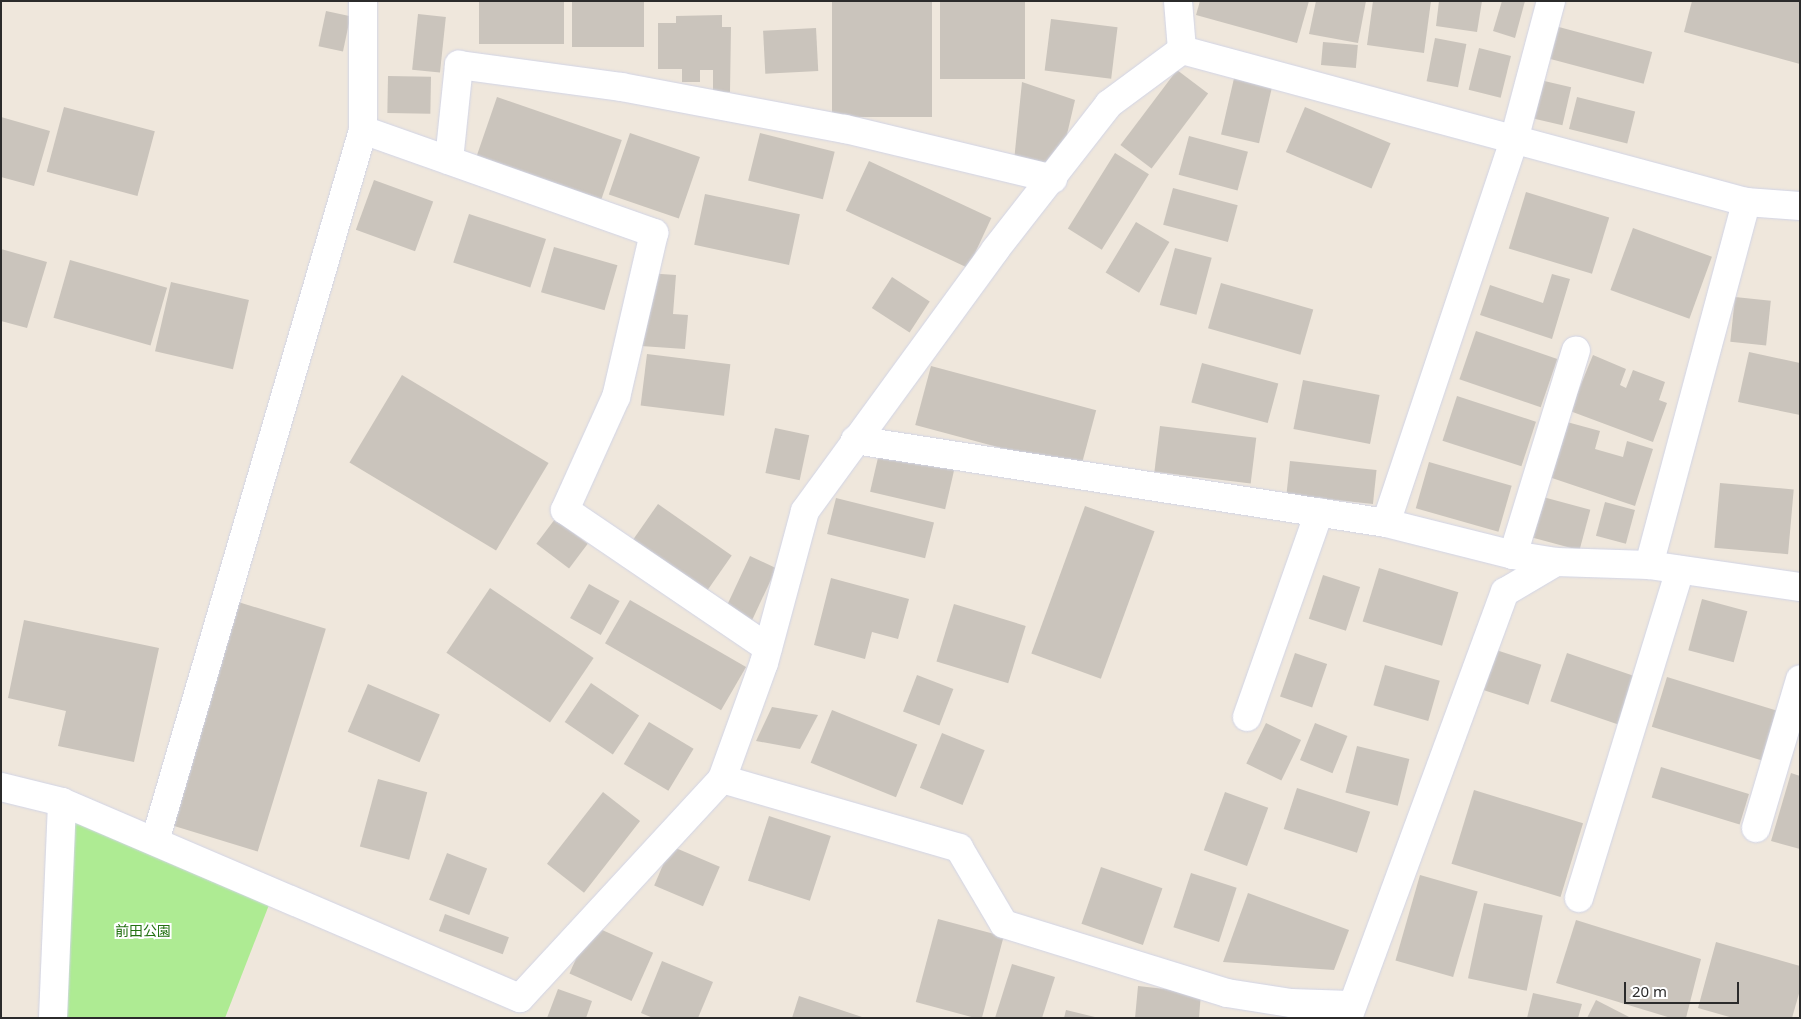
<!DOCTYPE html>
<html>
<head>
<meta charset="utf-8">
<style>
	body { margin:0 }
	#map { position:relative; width:1801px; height:1019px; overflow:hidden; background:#efe7dc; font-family:"Noto Sans","Noto Sans JP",sans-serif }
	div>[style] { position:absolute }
	.green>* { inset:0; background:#aeeb93 }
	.building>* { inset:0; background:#cac4bc; transform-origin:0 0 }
	.roads { filter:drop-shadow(0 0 1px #d1d4e6) drop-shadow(0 0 1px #d1d4e6) }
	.minor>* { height:28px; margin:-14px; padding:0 14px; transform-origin:14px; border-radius:14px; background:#fff }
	span { translate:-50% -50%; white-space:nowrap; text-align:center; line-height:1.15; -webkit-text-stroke:4px #fff; paint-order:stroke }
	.park-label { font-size:14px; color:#237112 }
	.frame { position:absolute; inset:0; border:2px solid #2b2b2b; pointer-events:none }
	.scale { position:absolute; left:1624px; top:982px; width:115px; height:22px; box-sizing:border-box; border:2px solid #2b2b2b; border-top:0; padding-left:6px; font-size:15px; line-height:18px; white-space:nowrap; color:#2b2b2b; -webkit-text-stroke:4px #fff; paint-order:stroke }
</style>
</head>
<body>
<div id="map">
	<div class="green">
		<i style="clip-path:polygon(62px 802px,274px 892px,225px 1018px,53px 1018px)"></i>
	</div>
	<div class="building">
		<i style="left:479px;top:1px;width:85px;height:43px"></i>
		<i style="left:572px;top:1px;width:72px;height:46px"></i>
		<i style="left:832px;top:1px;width:100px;height:116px"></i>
		<i style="left:940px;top:1px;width:85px;height:78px"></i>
		<i style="clip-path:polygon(1200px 1px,1309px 1px,1297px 43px,1196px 15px)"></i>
		<i style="clip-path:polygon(1316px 1px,1366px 1px,1358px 43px,1309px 34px)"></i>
		<i style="clip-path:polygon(1373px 1px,1431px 1px,1424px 53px,1367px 45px)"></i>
		<i style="clip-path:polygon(1439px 1px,1482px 1px,1477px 32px,1436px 26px)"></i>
		<i style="clip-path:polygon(1502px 1px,1525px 1px,1515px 38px,1493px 31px)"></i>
		<i style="clip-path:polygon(1692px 1px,1800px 1px,1800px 64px,1684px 32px)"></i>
		<i style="left:326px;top:11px;width:25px;height:36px;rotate:12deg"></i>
		<i style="left:418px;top:14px;width:28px;height:56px;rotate:6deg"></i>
		<i style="clip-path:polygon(722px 15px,722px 27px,731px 27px,730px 92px,713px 92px,713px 70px,700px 70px,700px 82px,682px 82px,682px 69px,658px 69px,658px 23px,676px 23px,676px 16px)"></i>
		<i style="left:1051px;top:19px;width:67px;height:52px;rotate:7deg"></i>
		<i style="left:1544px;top:23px;width:112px;height:33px;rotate:15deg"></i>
		<i style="left:816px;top:28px;width:43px;height:53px;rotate:87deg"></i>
		<i style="left:1435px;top:38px;width:32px;height:44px;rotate:11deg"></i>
		<i style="left:1323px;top:42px;width:35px;height:23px;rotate:5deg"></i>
		<i style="left:1479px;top:48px;width:33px;height:43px;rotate:14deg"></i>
		<i style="left:1177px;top:70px;width:39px;height:94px;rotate:37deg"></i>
		<i style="left:1235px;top:74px;width:39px;height:62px;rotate:13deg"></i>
		<i style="left:388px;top:76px;width:43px;height:37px;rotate:1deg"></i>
		<i style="left:1540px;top:80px;width:32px;height:39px;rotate:13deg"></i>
		<i style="clip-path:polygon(1022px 82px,1075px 100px,1058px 173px,1014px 161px)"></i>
		<i style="left:497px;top:97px;width:132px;height:63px;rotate:19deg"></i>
		<i style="left:1577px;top:97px;width:60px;height:33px;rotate:14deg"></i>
		<i style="left:64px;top:107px;width:94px;height:67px;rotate:15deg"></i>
		<i style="left:1305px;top:107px;width:93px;height:49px;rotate:23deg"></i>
		<i style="clip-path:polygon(1px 117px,50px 131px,34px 186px,1px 177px)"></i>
		<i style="left:630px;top:133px;width:74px;height:65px;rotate:19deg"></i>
		<i style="left:760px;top:133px;width:77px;height:49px;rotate:14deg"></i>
		<i style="left:1189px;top:136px;width:61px;height:40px;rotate:15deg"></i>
		<i style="left:1115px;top:153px;width:40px;height:89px;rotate:32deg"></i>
		<i style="left:869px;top:161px;width:135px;height:55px;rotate:25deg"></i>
		<i style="left:374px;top:180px;width:63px;height:53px;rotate:20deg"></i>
		<i style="left:1173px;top:188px;width:67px;height:38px;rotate:15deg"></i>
		<i style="left:1526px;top:192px;width:87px;height:59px;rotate:17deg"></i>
		<i style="left:705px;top:194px;width:97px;height:52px;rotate:12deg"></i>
		<i style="left:469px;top:214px;width:81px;height:51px;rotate:18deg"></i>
		<i style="left:1136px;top:222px;width:39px;height:59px;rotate:31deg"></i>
		<i style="left:1633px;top:228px;width:84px;height:66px;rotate:20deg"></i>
		<i style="left:554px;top:247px;width:66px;height:47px;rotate:16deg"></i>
		<i style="left:1175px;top:248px;width:38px;height:59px;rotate:15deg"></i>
		<i style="clip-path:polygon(1px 249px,47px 262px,27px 328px,1px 321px)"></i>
		<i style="left:70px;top:260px;width:101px;height:60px;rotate:16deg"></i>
		<i style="clip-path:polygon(646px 273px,676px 275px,673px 314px,688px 315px,685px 349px,641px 346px)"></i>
		<i style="clip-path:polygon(1552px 274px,1570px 279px,1552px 339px,1480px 315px,1490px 285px,1543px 303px)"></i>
		<i style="left:892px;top:277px;width:45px;height:37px;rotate:33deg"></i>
		<i style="left:171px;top:282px;width:80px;height:71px;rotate:13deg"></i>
		<i style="left:1221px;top:283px;width:96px;height:47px;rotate:16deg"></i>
		<i style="left:1735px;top:297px;width:36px;height:45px;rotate:6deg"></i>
		<i style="left:1476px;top:331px;width:86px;height:51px;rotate:19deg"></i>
		<i style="clip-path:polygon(1749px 352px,1800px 363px,1800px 415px,1738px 402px)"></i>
		<i style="left:647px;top:354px;width:84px;height:52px;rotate:7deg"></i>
		<i style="clip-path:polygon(1593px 355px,1626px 369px,1620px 385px,1626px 388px,1633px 370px,1665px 382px,1659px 400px,1667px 403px,1653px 442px,1570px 411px)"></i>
		<i style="left:1202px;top:363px;width:79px;height:41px;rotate:15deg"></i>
		<i style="left:931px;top:366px;width:171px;height:61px;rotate:15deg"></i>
		<i style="left:402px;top:375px;width:171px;height:102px;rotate:31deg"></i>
		<i style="left:1303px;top:380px;width:78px;height:50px;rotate:11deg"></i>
		<i style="left:1457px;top:396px;width:83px;height:47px;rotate:18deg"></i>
		<i style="clip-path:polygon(1567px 422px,1600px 431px,1595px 449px,1623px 457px,1627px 441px,1653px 449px,1635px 506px,1549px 477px)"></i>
		<i style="left:1160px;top:426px;width:97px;height:46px;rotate:7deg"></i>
		<i style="left:775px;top:428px;width:35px;height:46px;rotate:12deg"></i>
		<i style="left:880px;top:449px;width:77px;height:44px;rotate:13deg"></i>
		<i style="left:1290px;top:461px;width:87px;height:34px;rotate:6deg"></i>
		<i style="left:1429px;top:462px;width:86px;height:48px;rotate:16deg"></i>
		<i style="left:1720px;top:483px;width:74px;height:65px;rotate:5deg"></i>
		<i style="left:1543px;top:497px;width:49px;height:42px;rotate:15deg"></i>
		<i style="left:836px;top:498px;width:101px;height:37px;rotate:14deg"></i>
		<i style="left:1605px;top:502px;width:31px;height:35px;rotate:15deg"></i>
		<i style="left:658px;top:504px;width:90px;height:49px;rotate:35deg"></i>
		<i style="left:1085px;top:506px;width:74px;height:157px;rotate:20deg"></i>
		<i style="left:555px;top:519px;width:41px;height:31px;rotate:37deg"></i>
		<i style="left:750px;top:556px;width:29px;height:59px;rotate:25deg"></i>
		<i style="left:1379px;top:568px;width:83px;height:56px;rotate:17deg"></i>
		<i style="left:1323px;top:575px;width:39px;height:46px;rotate:18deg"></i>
		<i style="clip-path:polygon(831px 578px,909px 599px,898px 639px,872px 632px,865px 659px,814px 645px)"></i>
		<i style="left:589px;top:584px;width:35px;height:39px;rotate:29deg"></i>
		<i style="left:490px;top:588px;width:125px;height:78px;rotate:34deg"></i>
		<i style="left:1702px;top:599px;width:47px;height:53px;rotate:15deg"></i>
		<i style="left:630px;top:600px;width:134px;height:50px;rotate:30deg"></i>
		<i style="left:235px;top:601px;width:95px;height:233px;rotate:17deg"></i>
		<i style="left:954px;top:604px;width:75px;height:60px;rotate:17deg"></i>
		<i style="clip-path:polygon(24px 620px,159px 648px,134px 762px,58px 746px,66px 711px,8px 698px)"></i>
		<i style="left:1490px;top:648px;width:54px;height:42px;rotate:18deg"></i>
		<i style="left:1295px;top:653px;width:34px;height:46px;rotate:19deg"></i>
		<i style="left:1567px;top:653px;width:71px;height:51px;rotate:19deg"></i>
		<i style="left:1385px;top:665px;width:57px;height:42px;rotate:16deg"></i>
		<i style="left:917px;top:675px;width:39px;height:39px;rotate:21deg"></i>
		<i style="left:1667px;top:677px;width:117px;height:52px;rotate:17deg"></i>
		<i style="left:591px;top:683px;width:58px;height:47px;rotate:34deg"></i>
		<i style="left:368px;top:684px;width:78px;height:52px;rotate:23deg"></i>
		<i style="clip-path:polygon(772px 707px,818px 715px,800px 749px,756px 741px)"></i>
		<i style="left:832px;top:710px;width:92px;height:57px;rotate:22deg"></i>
		<i style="left:649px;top:722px;width:52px;height:49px;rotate:31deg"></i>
		<i style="left:1266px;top:723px;width:39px;height:45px;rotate:26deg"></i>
		<i style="left:1315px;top:723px;width:35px;height:40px;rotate:22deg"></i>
		<i style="left:942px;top:733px;width:46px;height:59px;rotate:22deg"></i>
		<i style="left:1357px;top:746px;width:54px;height:48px;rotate:14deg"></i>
		<i style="left:1661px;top:767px;width:92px;height:32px;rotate:17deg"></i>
		<i style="clip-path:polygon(1791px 773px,1800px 776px,1800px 849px,1771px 841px)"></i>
		<i style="left:378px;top:779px;width:51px;height:70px;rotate:15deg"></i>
		<i style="left:1297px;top:788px;width:77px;height:43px;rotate:18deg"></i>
		<i style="left:1474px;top:790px;width:114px;height:77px;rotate:17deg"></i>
		<i style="left:603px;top:792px;width:47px;height:91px;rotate:38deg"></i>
		<i style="left:1225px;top:792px;width:46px;height:62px;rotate:20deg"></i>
		<i style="left:769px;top:816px;width:65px;height:68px;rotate:18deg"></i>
		<i style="left:671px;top:846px;width:53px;height:43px;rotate:23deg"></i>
		<i style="left:447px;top:853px;width:43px;height:50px;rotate:21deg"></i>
		<i style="left:1101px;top:867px;width:65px;height:60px;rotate:19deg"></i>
		<i style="left:1191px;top:873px;width:48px;height:57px;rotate:18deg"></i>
		<i style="left:1420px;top:875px;width:60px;height:89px;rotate:16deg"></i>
		<i style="clip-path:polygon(1248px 893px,1349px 930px,1334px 970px,1223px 962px)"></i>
		<i style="left:1484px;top:903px;width:60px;height:77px;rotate:12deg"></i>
		<i style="left:445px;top:914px;width:68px;height:18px;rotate:20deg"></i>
		<i style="left:938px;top:919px;width:68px;height:86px;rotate:15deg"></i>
		<i style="clip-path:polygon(1576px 920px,1701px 959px,1686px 1018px,1671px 1018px,1556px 983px)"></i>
		<i style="left:591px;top:925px;width:68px;height:53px;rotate:24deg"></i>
		<i style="clip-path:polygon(1716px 942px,1800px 966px,1800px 990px,1792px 1018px,1733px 1018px,1698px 1008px)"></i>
		<i style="clip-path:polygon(662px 961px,713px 982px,698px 1018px,653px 1018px,641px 1013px)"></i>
		<i style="clip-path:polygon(1012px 964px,1055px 977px,1042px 1018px,995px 1018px)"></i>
		<i style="clip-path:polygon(1138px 986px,1201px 993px,1199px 1018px,1135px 1018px)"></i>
		<i style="clip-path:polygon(558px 989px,592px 1001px,586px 1018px,547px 1018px)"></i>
		<i style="clip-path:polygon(1533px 993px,1582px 1004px,1578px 1018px,1527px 1018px)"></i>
		<i style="clip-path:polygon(799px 996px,862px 1017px,862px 1018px,792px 1018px)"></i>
		<i style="clip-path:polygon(1596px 1000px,1631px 1018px,1587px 1018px)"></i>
		<i style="clip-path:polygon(1066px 1010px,1095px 1017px,1095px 1018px,1064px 1018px)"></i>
	</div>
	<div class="roads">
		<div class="minor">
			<i style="left:1178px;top:1px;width:49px;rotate:85.3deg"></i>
			<i style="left:1182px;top:50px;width:584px;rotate:15.08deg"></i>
			<i style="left:1746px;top:202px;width:54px;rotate:4.2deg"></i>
			<i style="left:363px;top:130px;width:309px;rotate:19.5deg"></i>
			<i style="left:654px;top:233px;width:168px;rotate:103deg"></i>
			<i style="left:616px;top:397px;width:124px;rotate:114.3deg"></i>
			<i style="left:565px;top:510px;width:245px;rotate:34.2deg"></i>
			<i style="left:449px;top:160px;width:96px;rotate:-84deg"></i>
			<i style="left:459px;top:65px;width:164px;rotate:7.7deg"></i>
			<i style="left:622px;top:87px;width:227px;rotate:10.7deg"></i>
			<i style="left:845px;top:129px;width:214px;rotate:13.5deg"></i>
			<i style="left:855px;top:440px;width:537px;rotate:8.88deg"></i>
			<i style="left:1386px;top:523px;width:131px;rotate:14.1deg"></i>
			<i style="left:1513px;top:555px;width:44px;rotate:9.2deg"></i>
			<i style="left:1556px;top:562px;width:93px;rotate:1.8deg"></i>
			<i style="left:1649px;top:565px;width:153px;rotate:8.3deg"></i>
			<i style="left:1386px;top:523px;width:404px;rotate:-71.5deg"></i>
			<i style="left:1514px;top:140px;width:144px;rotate:-75.1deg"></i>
			<i style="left:1513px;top:555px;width:214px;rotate:-72.9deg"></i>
			<i style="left:1649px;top:565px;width:376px;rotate:-75deg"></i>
			<i style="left:1247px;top:717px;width:217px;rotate:-70.6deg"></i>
			<i style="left:722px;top:779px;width:247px;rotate:16.2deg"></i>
			<i style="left:959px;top:848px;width:88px;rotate:59.4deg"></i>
			<i style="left:1004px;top:924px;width:233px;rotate:17.2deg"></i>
			<i style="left:1227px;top:993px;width:65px;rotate:8.9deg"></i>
			<i style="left:1291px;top:1003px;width:60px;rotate:1.9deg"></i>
			<i style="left:1px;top:787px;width:63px;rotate:13.8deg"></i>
			<i style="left:62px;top:802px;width:498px;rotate:23.2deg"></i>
			<i style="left:1756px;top:828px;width:155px;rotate:-73.5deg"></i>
			<i style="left:155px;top:841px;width:741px;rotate:-73.69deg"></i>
			<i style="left:363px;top:130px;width:129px;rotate:-90deg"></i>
			<i style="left:1579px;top:898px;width:343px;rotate:-72.9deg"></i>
			<i style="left:520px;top:998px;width:298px;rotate:-47.3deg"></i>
			<i style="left:722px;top:779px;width:123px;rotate:-70.1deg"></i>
			<i style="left:764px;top:663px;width:157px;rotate:-74.9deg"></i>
			<i style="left:805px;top:511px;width:323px;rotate:-53.9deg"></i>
			<i style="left:995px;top:250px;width:185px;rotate:-52deg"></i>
			<i style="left:1109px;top:104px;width:91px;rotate:-36.5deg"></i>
			<i style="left:53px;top:1018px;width:216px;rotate:-87.6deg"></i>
			<i style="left:1348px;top:1018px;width:454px;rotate:-69.8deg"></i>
			<i style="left:1505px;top:592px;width:59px;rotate:-30.5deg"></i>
		</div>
	</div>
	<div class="park-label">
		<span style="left:143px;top:931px">前田公園</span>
	</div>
	<div class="frame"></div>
	<div class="scale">20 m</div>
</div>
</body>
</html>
